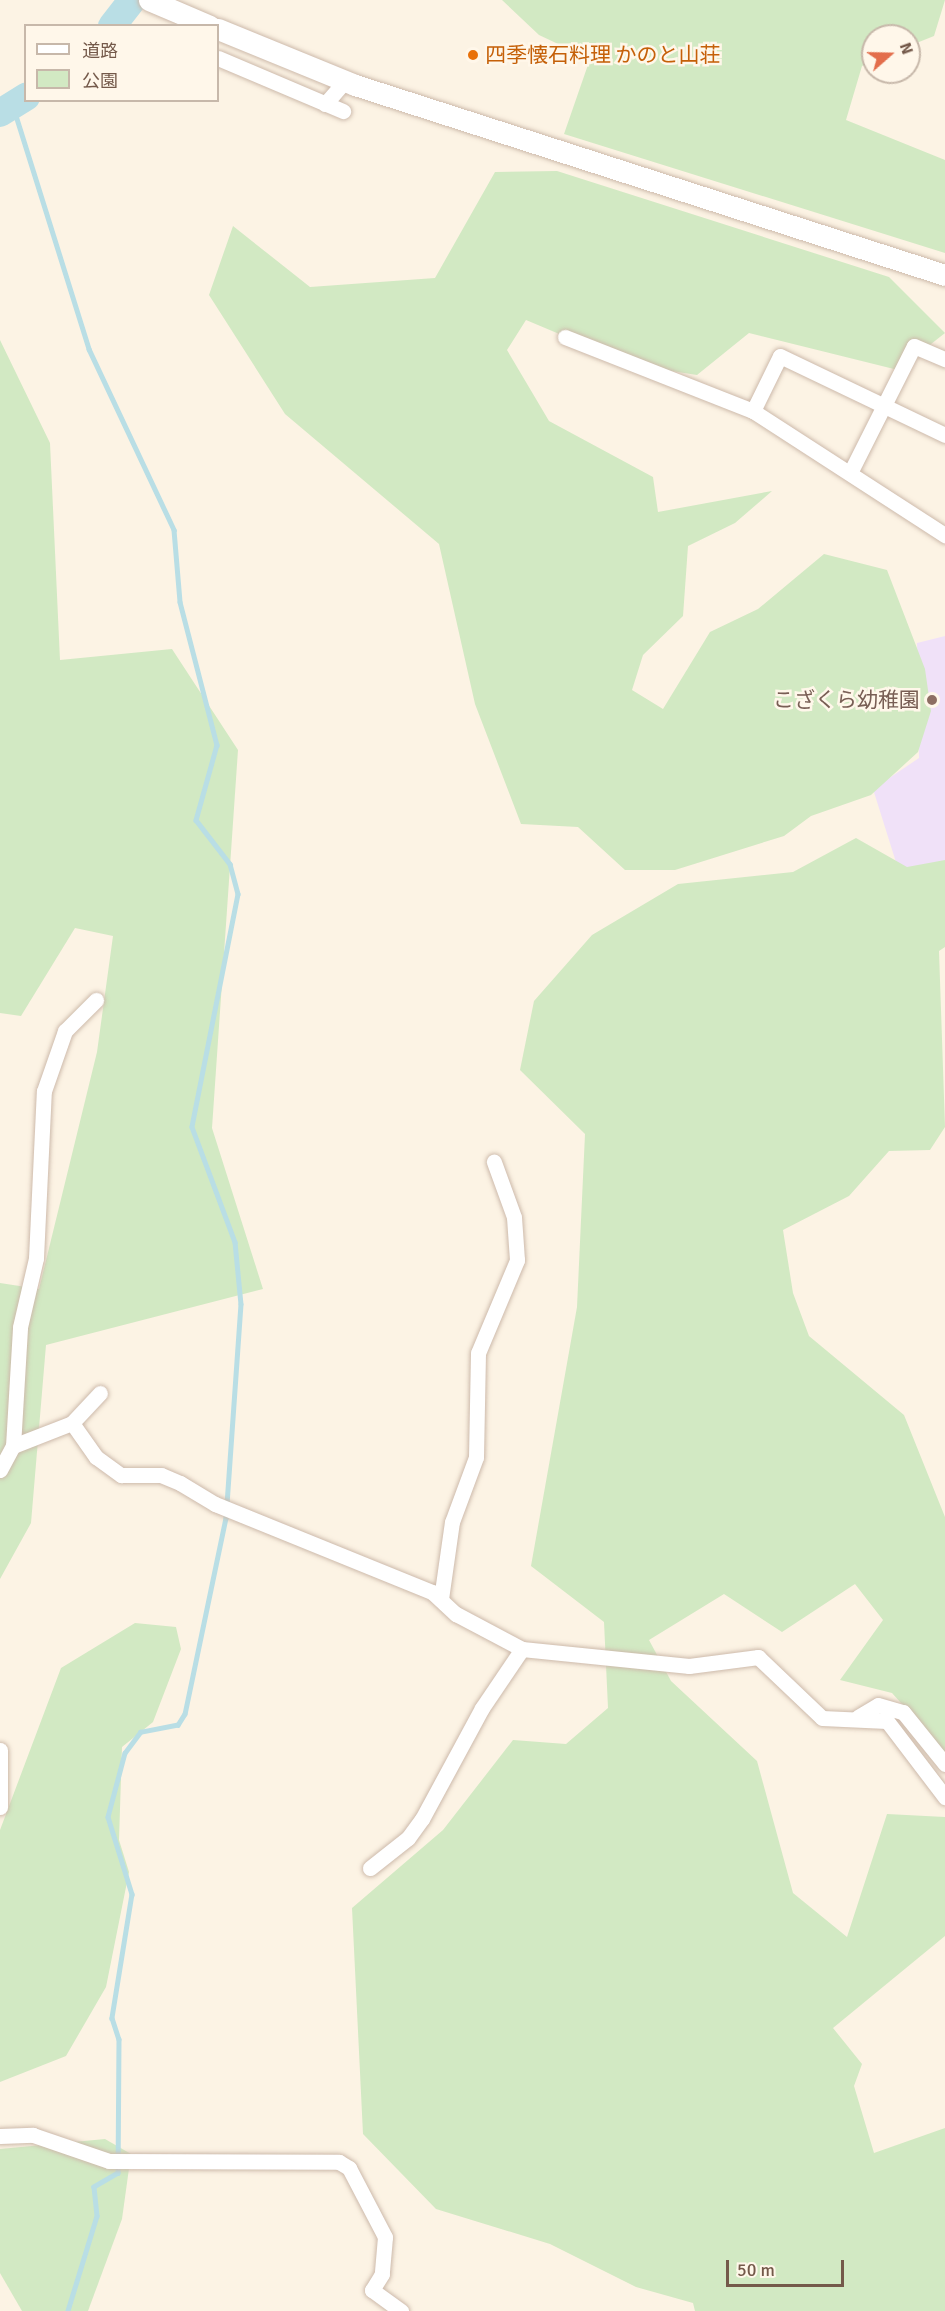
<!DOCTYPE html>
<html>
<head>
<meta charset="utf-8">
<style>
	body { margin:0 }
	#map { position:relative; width:945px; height:2311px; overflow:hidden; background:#fcf3e4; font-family:Signika,"Noto Sans JP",sans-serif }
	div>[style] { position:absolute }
	.education>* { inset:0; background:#f0e1f8 }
	.green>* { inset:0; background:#d2e9c3 }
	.stream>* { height:4.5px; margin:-2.25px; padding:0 2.25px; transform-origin:2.25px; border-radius:2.25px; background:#b9dee5 }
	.river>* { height:28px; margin:-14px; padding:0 14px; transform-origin:14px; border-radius:14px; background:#b9dee5 }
	.roads { filter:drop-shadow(0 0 2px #cdbaab) drop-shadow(0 0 2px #cdbaab) }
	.street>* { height:15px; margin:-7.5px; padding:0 7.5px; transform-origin:7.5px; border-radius:7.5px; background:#fff }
	.secondary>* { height:21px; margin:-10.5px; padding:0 10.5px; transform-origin:10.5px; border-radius:10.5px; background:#fff }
	.dots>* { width:16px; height:16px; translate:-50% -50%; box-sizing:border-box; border:3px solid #fff7ea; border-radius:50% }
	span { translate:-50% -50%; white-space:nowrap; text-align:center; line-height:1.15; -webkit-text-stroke:5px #fff7ea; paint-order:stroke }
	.food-label { font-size:21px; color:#c56008 }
	.left { translate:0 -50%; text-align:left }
	.education-label { font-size:21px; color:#785e54 }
	.right { translate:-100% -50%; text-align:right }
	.legend { position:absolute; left:24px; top:24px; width:195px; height:78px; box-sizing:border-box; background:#fff7ea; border:2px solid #c7b8aa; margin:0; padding:8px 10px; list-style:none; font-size:18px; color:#74594a }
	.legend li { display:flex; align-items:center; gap:12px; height:30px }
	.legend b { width:30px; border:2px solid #c7b8aa }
	.north { position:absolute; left:861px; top:24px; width:60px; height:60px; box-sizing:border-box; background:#fff7ea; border:2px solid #c7b8aa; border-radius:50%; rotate:70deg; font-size:16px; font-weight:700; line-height:24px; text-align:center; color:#74594a }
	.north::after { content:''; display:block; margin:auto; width:21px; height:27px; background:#e36e4c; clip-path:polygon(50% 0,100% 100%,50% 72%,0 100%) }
	.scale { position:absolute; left:726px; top:2260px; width:118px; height:27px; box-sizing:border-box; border:3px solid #74594a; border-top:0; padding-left:8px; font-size:18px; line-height:21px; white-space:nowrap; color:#74594a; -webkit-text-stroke:4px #fff7ea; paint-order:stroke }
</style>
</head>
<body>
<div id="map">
	<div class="education">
		<i style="clip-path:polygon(945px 636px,945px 869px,900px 875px,873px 789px,919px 758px,917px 643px)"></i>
	</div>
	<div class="green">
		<i style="clip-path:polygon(502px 0,945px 0,934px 36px,909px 46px,909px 36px,873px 36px,873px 61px,862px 66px,846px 120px,945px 160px,945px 253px,564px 134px,590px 59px,539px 35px)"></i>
		<i style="clip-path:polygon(557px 171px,889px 277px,945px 333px,898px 370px,749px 333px,697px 375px,633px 365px,526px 320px,507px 350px,549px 421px,653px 477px,658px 512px,772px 491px,735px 523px,688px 546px,683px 616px,643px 655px,632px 690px,663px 709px,710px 632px,758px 609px,824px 554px,887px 570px,925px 669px,931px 711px,918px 752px,871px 795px,811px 816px,784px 836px,675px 870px,625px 870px,578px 827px,521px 824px,475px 704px,439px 544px,285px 414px,209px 295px,233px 226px,310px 287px,435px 278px,495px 172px)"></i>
		<i style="clip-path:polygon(0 340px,50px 443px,60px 660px,172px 649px,238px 750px,212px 1128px,263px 1289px,46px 1345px,31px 1523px,0 1579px,0 1283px,39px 1289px,97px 1052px,113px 936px,75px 928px,21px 1016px,0 1013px)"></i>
		<i style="clip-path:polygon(856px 838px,907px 867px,945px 860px,945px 947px,939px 951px,945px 1127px,930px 1150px,889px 1151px,849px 1196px,783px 1230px,793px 1293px,809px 1336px,904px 1415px,945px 1517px,945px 1752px,892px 1693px,840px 1680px,883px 1620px,855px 1584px,782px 1632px,724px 1594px,649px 1640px,671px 1681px,757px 1761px,793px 1893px,847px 1937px,887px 1814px,945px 1817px,945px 1936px,833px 2028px,862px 2064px,854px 2086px,874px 2153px,945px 2128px,945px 2311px,695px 2311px,693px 2303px,636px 2287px,550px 2244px,436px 2209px,363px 2134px,352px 1908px,443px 1830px,513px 1740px,566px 1744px,608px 1708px,604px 1622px,531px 1566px,577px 1307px,585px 1134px,520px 1070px,534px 1001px,592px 935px,678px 884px,793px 872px)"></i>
		<i style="clip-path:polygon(135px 1623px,176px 1627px,181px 1649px,153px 1722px,122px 1747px,119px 1840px,129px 1872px,106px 1987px,66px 2056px,0 2082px,0 1830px,61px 1668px)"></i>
		<i style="clip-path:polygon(105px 2139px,131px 2154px,122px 2219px,88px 2311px,22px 2311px,0 2273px,0 2149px)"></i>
	</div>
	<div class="stream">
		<i style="left:13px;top:106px;width:255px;rotate:72.6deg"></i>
		<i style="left:89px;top:349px;width:200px;rotate:64.8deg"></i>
		<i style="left:174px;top:530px;width:72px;rotate:85.2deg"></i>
		<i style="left:180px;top:602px;width:148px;rotate:75.5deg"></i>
		<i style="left:217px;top:745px;width:78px;rotate:105.6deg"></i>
		<i style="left:196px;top:820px;width:56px;rotate:52.3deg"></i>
		<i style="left:230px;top:864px;width:31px;rotate:75deg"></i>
		<i style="left:238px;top:894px;width:237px;rotate:101.2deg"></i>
		<i style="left:192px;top:1127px;width:123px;rotate:69.5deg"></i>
		<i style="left:235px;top:1242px;width:62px;rotate:84.5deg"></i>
		<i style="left:241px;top:1304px;width:215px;rotate:94deg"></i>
		<i style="left:226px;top:1518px;width:200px;rotate:101.8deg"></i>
		<i style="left:185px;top:1714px;width:13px;rotate:122deg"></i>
		<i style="left:178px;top:1725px;width:38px;rotate:169deg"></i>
		<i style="left:141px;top:1732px;width:26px;rotate:127deg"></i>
		<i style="left:125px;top:1753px;width:66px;rotate:104.9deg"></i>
		<i style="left:108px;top:1817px;width:81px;rotate:72.7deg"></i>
		<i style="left:132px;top:1894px;width:126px;rotate:99.2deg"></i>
		<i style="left:112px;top:2018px;width:22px;rotate:72deg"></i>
		<i style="left:119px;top:2039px;width:134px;rotate:90.4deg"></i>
		<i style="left:118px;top:2173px;width:28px;rotate:150deg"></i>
		<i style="left:94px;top:2187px;width:29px;rotate:84deg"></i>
		<i style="left:97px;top:2216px;width:99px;rotate:107deg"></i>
	</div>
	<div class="river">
		<i style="left:112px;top:26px;width:33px;rotate:-52deg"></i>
		<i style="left:0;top:113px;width:31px;rotate:-32deg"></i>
	</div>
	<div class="roads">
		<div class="street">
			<i style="left:218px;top:58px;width:136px;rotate:23deg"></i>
			<i style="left:325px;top:104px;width:30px;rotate:-49deg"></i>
			<i style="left:565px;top:337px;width:202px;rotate:21.5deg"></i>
			<i style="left:753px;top:411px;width:229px;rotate:32.9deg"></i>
			<i style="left:753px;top:411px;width:61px;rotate:-63.9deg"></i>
			<i style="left:780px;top:356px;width:183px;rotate:25.6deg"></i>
			<i style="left:850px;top:473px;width:142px;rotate:-63.3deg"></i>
			<i style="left:914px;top:346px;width:34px;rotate:23deg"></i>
			<i style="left:72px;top:1423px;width:42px;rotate:54.8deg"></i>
			<i style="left:96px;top:1457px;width:31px;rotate:36deg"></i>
			<i style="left:121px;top:1475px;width:40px"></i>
			<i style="left:161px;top:1475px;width:21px;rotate:23deg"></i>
			<i style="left:180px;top:1483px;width:41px;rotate:31deg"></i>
			<i style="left:215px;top:1504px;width:234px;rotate:22.1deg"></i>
			<i style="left:432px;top:1592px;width:33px;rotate:43deg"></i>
			<i style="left:456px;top:1614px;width:75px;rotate:27.9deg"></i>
			<i style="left:522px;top:1649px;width:168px;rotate:5.8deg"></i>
			<i style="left:689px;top:1666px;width:70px;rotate:-7.4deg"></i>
			<i style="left:758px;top:1657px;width:88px;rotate:43.6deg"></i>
			<i style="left:822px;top:1718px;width:65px;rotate:2.6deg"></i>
			<i style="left:887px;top:1721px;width:96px;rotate:52.7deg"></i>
			<i style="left:13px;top:1446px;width:119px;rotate:-86.6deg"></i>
			<i style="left:20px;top:1327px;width:71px;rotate:-76.9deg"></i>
			<i style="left:36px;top:1258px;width:167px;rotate:-87.3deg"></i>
			<i style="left:44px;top:1091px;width:64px;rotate:-70.7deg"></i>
			<i style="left:65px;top:1031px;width:44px;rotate:-45deg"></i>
			<i style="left:0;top:1470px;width:27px;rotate:-62deg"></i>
			<i style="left:13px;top:1446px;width:63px;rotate:-21.3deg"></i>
			<i style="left:72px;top:1423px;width:41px;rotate:-47deg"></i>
			<i style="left:441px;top:1599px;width:78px;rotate:-81.9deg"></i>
			<i style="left:452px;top:1522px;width:69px;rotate:-69.7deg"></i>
			<i style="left:476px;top:1457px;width:104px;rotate:-88.9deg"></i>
			<i style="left:478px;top:1353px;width:101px;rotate:-67.2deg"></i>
			<i style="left:517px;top:1260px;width:43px;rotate:-94deg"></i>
			<i style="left:514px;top:1217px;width:59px;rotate:-110deg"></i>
			<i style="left:858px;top:1717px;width:23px;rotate:-31deg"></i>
			<i style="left:878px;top:1705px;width:26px;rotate:16deg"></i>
			<i style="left:903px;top:1712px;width:67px;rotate:51.1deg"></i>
			<i style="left:0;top:1750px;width:57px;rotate:90deg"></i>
			<i style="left:370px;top:1868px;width:48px;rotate:-38.3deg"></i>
			<i style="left:408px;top:1838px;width:24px;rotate:-54deg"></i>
			<i style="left:422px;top:1819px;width:126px;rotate:-61.6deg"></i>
			<i style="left:482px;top:1708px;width:71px;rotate:-55.9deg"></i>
			<i style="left:0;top:2136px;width:33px;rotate:-2deg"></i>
			<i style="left:33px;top:2135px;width:80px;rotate:18.9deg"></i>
			<i style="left:109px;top:2161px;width:230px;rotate:0.2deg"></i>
			<i style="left:339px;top:2162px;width:12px;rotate:31deg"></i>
			<i style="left:349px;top:2168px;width:78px;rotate:62.4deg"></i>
			<i style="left:385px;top:2237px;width:37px;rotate:95deg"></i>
			<i style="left:382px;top:2274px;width:19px;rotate:122deg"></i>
			<i style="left:372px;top:2290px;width:36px;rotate:36deg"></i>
		</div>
		<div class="secondary">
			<i style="left:149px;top:0;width:66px;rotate:23.1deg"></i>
			<i style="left:218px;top:29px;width:148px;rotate:22.2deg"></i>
			<i style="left:355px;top:85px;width:620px;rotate:17.85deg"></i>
		</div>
	</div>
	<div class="dots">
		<i style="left:473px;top:55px;background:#e8710a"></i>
		<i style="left:932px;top:700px;background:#8d6e63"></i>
	</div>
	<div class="food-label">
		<span class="left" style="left:485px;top:55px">四季懐石料理 かのと山荘</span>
	</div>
	<div class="education-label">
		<span class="right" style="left:920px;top:700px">こざくら幼稚園</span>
	</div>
	<ul class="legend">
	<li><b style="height:8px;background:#fff"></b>道路</li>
	<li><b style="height:16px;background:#d2e9c3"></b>公園</li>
	</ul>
	<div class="north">N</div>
	<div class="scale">50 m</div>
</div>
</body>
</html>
